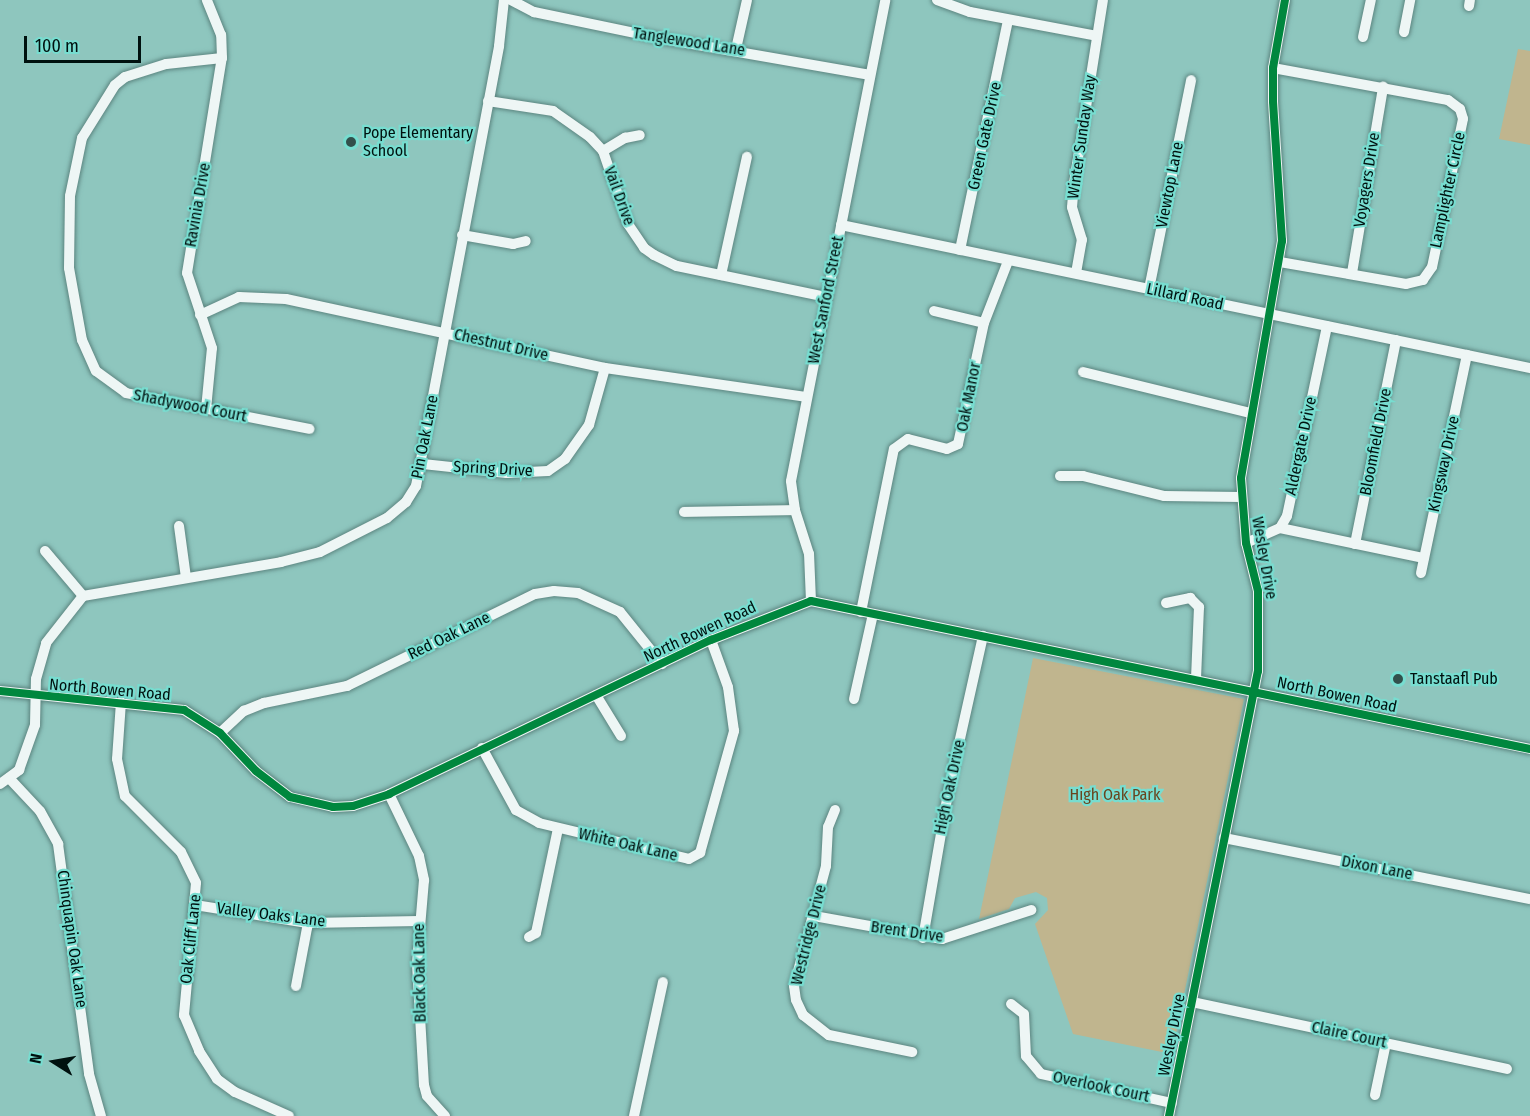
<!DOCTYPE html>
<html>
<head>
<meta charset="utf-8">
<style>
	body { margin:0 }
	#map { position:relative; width:1530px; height:1116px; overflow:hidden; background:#8ec6be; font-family:"Fira Sans Condensed",sans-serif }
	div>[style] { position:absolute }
	.green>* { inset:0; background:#c0b58e }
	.roads { filter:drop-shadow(0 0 2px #5c8580) drop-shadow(0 0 2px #5c8580) }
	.minor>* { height:10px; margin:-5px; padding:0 5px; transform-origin:5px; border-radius:5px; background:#eef6f5 }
	.cycleway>* { height:8px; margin:-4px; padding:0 4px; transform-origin:4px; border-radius:4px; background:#00873e }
	.dots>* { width:16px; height:16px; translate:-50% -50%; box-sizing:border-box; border:3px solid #77ddd0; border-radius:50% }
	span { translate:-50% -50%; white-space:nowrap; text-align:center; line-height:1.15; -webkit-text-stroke:4.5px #77ddd0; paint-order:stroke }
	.street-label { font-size:16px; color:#00110f }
	.poi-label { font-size:16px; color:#00110f }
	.left { translate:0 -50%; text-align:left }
	.park-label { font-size:16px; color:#69441e }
	.north { position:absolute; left:24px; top:1032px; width:60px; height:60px; -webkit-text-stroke:4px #77ddd0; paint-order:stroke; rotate:281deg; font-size:16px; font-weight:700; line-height:24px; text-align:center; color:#00110f }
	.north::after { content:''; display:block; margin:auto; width:21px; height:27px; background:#00110f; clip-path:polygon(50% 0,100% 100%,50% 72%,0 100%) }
	.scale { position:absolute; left:24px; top:36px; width:117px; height:27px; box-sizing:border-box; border:3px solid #00110f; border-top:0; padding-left:8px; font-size:18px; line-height:21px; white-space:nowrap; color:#00110f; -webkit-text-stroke:4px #77ddd0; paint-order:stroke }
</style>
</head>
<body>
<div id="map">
	<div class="green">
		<i style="clip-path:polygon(1518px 49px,1530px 51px,1530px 145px,1499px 139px)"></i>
		<i style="clip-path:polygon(1033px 658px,1244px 699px,1172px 1054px,1073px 1034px,1035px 924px,1048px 910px,1047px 898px,1036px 892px,1015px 898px,1009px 909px,979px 919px)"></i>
	</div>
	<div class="roads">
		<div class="minor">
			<i style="left:511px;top:0;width:26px;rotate:28deg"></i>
			<i style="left:534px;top:12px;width:127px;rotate:11.8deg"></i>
			<i style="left:658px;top:38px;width:214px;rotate:9.9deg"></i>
			<i style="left:937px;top:0;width:35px;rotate:20deg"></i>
			<i style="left:970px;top:12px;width:129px;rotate:10.7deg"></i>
			<i style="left:1469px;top:6px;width:6px;rotate:-81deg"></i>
			<i style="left:1404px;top:32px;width:33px;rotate:-79deg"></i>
			<i style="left:1363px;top:37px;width:38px;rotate:-78deg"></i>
			<i style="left:736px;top:49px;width:50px;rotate:-77.3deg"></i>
			<i style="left:222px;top:58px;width:56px;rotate:173.9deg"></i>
			<i style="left:166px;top:64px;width:43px;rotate:162.4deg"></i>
			<i style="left:125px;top:77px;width:13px;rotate:141deg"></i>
			<i style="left:115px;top:85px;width:62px;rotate:121.9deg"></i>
			<i style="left:82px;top:138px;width:59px;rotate:101.7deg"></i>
			<i style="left:70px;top:196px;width:72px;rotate:90.8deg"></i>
			<i style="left:69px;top:268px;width:73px;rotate:79.8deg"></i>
			<i style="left:82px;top:340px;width:34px;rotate:66deg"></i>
			<i style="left:96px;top:371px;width:37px;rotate:36deg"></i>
			<i style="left:126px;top:393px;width:187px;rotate:11.1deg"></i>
			<i style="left:1273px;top:68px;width:178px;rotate:10.4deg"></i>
			<i style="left:1448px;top:100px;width:15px;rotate:37deg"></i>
			<i style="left:1460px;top:109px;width:10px;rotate:73deg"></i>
			<i style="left:1463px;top:119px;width:151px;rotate:101.8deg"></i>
			<i style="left:1432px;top:267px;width:16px;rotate:125deg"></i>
			<i style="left:1423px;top:280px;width:17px;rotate:167deg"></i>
			<i style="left:1406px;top:284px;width:128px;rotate:-170.1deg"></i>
			<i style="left:488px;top:101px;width:66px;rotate:8.7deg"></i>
			<i style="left:553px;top:111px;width:45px;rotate:35.1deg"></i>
			<i style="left:590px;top:137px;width:19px;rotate:47deg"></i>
			<i style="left:603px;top:151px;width:77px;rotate:71.1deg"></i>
			<i style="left:628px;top:224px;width:29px;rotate:56deg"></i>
			<i style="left:644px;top:248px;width:12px;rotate:35deg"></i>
			<i style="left:654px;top:255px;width:25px;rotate:26deg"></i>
			<i style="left:677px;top:266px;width:153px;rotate:11.7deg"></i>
			<i style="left:603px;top:151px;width:26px;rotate:-31deg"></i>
			<i style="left:625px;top:138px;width:15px;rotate:-11deg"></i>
			<i style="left:841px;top:225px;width:704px;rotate:11.73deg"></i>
			<i style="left:462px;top:235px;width:52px;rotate:10deg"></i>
			<i style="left:513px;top:244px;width:13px;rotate:-13deg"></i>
			<i style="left:960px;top:250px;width:234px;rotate:-78.2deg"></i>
			<i style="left:1076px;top:273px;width:34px;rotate:-80deg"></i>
			<i style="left:1082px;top:240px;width:34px;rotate:-107deg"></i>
			<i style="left:1072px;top:207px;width:24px;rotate:-85deg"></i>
			<i style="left:1074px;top:183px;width:185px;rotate:-81deg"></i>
			<i style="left:1352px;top:273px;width:189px;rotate:-80.5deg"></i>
			<i style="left:721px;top:275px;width:121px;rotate:-77.6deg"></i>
			<i style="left:1149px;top:289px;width:213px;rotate:-78.6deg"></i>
			<i style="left:934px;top:311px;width:51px;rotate:13.5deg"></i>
			<i style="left:200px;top:315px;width:43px;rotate:-24.8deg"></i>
			<i style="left:239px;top:297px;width:47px;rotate:2.4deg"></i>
			<i style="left:286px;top:299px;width:326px;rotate:12.2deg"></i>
			<i style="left:605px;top:368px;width:203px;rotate:8.2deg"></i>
			<i style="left:1083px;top:372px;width:172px;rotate:13.8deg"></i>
			<i style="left:206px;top:409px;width:61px;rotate:-84.4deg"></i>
			<i style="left:212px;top:348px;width:79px;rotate:-108.4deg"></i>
			<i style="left:187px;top:273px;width:218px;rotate:-80.8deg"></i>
			<i style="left:222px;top:58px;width:23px;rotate:-92deg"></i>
			<i style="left:221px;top:35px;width:38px;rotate:-112deg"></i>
			<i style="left:423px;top:464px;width:84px;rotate:6.1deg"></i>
			<i style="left:507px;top:473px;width:41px;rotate:-2.8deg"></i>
			<i style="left:548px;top:471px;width:21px;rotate:-35deg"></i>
			<i style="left:565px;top:459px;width:42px;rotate:-54.8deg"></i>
			<i style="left:589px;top:425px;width:59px;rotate:-74.3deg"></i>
			<i style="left:1060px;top:476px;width:23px"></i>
			<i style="left:1083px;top:476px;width:83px;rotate:13.9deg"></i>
			<i style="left:1164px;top:496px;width:77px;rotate:0.7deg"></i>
			<i style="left:684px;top:512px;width:111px;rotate:-1deg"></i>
			<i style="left:179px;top:526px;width:52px;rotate:82.3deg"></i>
			<i style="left:1280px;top:528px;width:147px;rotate:11.8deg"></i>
			<i style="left:1246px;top:543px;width:37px;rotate:-24deg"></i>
			<i style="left:1280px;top:528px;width:14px;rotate:-60deg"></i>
			<i style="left:1287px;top:516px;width:194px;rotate:-78.1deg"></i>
			<i style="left:1355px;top:544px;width:208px;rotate:-78.6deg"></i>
			<i style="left:45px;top:551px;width:59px;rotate:49.8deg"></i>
			<i style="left:1421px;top:573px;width:223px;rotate:-78.1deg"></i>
			<i style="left:811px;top:601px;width:47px;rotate:-92.4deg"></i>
			<i style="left:809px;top:554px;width:46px;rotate:-107.7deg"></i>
			<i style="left:795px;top:510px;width:29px;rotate:-98deg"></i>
			<i style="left:791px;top:481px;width:490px;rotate:-78.9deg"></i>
			<i style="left:1166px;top:603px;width:25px;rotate:-12deg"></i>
			<i style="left:1190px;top:598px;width:13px;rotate:45deg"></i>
			<i style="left:1199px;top:607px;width:73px;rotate:92.4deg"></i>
			<i style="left:861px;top:612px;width:166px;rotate:-78.6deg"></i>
			<i style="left:894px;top:449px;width:17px;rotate:-36deg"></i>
			<i style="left:908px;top:439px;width:40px;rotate:14.4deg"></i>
			<i style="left:947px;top:449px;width:12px;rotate:-24deg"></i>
			<i style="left:958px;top:444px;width:124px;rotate:-77.9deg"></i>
			<i style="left:984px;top:323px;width:66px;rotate:-68.8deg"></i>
			<i style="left:0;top:691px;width:185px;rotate:5.9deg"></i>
			<i style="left:184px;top:710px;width:43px;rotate:32.6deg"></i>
			<i style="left:220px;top:733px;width:52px;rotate:46.5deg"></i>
			<i style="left:256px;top:771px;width:43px;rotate:37.4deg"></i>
			<i style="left:290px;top:797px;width:44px;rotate:13.1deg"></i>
			<i style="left:333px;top:807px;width:20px;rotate:-3deg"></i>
			<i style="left:353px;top:806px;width:38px;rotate:-18deg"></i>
			<i style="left:389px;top:794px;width:357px;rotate:-25.6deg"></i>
			<i style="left:711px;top:640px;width:107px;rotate:-21.3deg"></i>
			<i style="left:811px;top:601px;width:734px;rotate:11.63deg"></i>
			<i style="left:596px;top:695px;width:48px;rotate:58.6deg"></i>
			<i style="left:854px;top:699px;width:87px;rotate:-77.4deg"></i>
			<i style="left:121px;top:702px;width:57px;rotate:94deg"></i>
			<i style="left:117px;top:759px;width:38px;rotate:78deg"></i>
			<i style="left:125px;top:796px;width:79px;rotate:45deg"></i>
			<i style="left:181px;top:852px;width:34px;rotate:64deg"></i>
			<i style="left:196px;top:883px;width:133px;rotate:95.2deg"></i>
			<i style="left:184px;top:1015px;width:39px;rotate:67deg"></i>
			<i style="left:199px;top:1051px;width:33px;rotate:57deg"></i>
			<i style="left:217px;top:1079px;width:22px;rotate:36deg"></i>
			<i style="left:235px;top:1092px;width:59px;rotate:24deg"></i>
			<i style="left:220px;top:733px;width:33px;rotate:-43deg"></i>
			<i style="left:244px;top:711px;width:22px;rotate:-22deg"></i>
			<i style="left:264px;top:703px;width:85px;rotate:-11.6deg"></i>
			<i style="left:347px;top:686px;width:209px;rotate:-26.1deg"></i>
			<i style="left:535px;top:594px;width:19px;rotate:-9deg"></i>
			<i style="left:554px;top:591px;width:24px;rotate:5deg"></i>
			<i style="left:578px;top:593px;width:46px;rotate:24.3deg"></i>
			<i style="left:620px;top:612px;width:67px;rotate:51.1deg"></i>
			<i style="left:482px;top:748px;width:71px;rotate:61.3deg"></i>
			<i style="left:516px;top:810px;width:26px;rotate:29deg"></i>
			<i style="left:539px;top:823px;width:154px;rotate:13.5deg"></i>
			<i style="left:689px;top:859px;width:13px;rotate:-29deg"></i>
			<i style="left:700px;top:853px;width:127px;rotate:-74.4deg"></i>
			<i style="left:734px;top:731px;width:44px;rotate:-97.8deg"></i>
			<i style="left:728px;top:687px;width:50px;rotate:-109.9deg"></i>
			<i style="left:9px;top:778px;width:45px;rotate:46.8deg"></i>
			<i style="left:40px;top:811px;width:38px;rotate:61deg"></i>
			<i style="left:58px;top:844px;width:232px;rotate:82.3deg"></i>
			<i style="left:89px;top:1074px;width:44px;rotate:74.1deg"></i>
			<i style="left:0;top:784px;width:24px;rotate:-36deg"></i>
			<i style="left:19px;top:770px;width:48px;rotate:-70.4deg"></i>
			<i style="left:35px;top:725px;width:46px;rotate:-88.8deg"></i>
			<i style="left:36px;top:679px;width:37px;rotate:-74deg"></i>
			<i style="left:46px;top:643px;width:60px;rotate:-51.8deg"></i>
			<i style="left:83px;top:596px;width:201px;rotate:-9.7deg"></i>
			<i style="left:281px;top:562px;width:40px;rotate:-14.4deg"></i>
			<i style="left:320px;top:552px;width:75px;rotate:-26.9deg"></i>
			<i style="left:387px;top:518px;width:25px;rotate:-40deg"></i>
			<i style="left:406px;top:502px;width:19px;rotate:-58deg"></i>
			<i style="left:416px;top:486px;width:448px;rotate:-79.3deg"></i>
			<i style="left:499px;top:46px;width:46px;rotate:-83.8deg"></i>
			<i style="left:389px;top:794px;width:69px;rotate:64.2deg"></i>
			<i style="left:419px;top:856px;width:25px;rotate:78deg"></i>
			<i style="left:424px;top:880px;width:84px;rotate:94.8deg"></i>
			<i style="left:417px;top:964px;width:121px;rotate:86.7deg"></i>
			<i style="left:424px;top:1085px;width:11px;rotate:75deg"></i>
			<i style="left:427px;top:1096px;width:27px;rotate:48deg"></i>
			<i style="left:835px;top:810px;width:18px;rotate:112deg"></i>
			<i style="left:828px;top:827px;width:39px;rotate:93deg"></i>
			<i style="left:826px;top:866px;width:124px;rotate:104.9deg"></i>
			<i style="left:794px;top:986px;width:14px;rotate:82deg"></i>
			<i style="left:796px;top:1000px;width:17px;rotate:65deg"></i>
			<i style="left:803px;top:1015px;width:33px;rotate:38deg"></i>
			<i style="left:829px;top:1035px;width:85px;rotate:11.6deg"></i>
			<i style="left:1224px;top:838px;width:312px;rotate:11.3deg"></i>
			<i style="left:195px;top:905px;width:114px;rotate:9.1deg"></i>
			<i style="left:308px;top:923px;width:111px;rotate:-1deg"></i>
			<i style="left:814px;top:916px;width:130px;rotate:10.2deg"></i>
			<i style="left:942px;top:939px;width:94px;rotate:-18deg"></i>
			<i style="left:529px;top:937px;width:8px;rotate:-30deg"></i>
			<i style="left:536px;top:933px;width:106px;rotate:-78.1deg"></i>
			<i style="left:923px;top:938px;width:152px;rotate:-80.2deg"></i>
			<i style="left:949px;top:788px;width:156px;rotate:-77.4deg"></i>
			<i style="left:296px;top:986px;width:64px;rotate:-79.2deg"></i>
			<i style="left:1192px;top:1002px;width:322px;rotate:12deg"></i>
			<i style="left:1011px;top:1004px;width:16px;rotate:38deg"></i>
			<i style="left:1024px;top:1014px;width:42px;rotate:87.3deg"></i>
			<i style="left:1026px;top:1056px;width:23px;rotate:50deg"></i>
			<i style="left:1041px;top:1074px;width:134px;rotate:12.5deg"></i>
			<i style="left:1375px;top:1095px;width:53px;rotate:-78.1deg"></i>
			<i style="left:634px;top:1116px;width:137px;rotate:-77.8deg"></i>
			<i style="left:1169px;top:1116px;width:454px;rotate:-78.7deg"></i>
			<i style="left:1258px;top:671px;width:80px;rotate:-90deg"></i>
			<i style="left:1258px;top:591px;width:49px;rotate:-104deg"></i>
			<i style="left:1246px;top:543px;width:65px;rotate:-94.4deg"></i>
			<i style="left:1241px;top:478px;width:241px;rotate:-80.2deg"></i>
			<i style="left:1282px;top:241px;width:140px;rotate:-93.7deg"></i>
			<i style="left:1273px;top:101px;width:33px;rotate:-90deg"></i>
			<i style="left:1273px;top:68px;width:69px;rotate:-80deg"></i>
		</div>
	</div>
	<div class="cycleway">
		<i style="left:0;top:691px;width:185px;rotate:5.9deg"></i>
		<i style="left:184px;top:710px;width:43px;rotate:32.6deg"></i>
		<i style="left:220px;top:733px;width:52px;rotate:46.5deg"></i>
		<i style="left:256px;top:771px;width:43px;rotate:37.4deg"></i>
		<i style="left:290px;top:797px;width:44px;rotate:13.1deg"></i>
		<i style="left:333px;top:807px;width:20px;rotate:-3deg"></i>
		<i style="left:353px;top:806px;width:38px;rotate:-18deg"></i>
		<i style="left:389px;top:794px;width:357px;rotate:-25.6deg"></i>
		<i style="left:711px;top:640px;width:107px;rotate:-21.3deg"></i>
		<i style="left:811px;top:601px;width:734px;rotate:11.63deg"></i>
		<i style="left:1169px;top:1116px;width:454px;rotate:-78.7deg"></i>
		<i style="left:1258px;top:671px;width:80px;rotate:-90deg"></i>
		<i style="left:1258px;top:591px;width:49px;rotate:-104deg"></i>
		<i style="left:1246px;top:543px;width:65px;rotate:-94.4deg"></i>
		<i style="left:1241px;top:478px;width:241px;rotate:-80.2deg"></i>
		<i style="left:1282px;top:241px;width:140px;rotate:-93.7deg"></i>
		<i style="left:1273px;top:101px;width:33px;rotate:-90deg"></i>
		<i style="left:1273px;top:68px;width:69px;rotate:-80deg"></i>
	</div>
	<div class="dots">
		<i style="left:351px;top:142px;background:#32504c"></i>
		<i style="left:1398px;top:679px;background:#32504c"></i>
	</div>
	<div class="street-label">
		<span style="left:689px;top:42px;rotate:9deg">Tanglewood Lane</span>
		<span style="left:985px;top:136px;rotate:-78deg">Green Gate Drive</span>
		<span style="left:1082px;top:137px;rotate:-82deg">Winter Sunday Way</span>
		<span style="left:1367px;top:180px;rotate:-81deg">Voyagers Drive</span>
		<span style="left:1170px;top:185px;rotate:-79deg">Viewtop Lane</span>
		<span style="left:1448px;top:190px;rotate:-78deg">Lamplighter Circle</span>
		<span style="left:619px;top:196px;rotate:70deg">Vail Drive</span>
		<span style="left:198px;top:205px;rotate:-80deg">Ravinia Drive</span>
		<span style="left:1185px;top:297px;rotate:12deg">Lillard Road</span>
		<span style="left:826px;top:300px;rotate:-79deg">West Sanford Street</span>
		<span style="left:501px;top:345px;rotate:13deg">Chestnut Drive</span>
		<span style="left:969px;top:397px;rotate:-79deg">Oak Manor</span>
		<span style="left:190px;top:406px;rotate:11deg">Shadywood Court</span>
		<span style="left:425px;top:437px;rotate:-79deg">Pin Oak Lane</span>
		<span style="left:1376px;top:442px;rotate:-79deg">Bloomfield Drive</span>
		<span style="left:1301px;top:446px;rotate:-78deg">Aldergate Drive</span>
		<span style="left:1444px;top:464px;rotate:-78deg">Kingsway Drive</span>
		<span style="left:493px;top:469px;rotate:3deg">Spring Drive</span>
		<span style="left:1264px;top:558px;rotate:80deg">Wesley Drive</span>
		<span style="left:700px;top:632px;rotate:-25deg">North Bowen Road</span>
		<span style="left:449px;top:636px;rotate:-26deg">Red Oak Lane</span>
		<span style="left:110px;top:690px;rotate:5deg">North Bowen Road</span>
		<span style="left:1337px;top:695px;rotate:12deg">North Bowen Road</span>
		<span style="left:950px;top:787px;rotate:-78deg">High Oak Drive</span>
		<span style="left:628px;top:845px;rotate:13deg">White Oak Lane</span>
		<span style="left:1377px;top:868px;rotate:11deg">Dixon Lane</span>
		<span style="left:271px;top:915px;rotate:7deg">Valley Oaks Lane</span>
		<span style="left:907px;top:932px;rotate:8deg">Brent Drive</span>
		<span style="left:809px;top:935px;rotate:-76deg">Westridge Drive</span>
		<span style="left:72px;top:939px;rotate:82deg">Chinquapin Oak Lane</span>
		<span style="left:191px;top:939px;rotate:-84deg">Oak Cliff Lane</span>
		<span style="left:420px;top:973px;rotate:-91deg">Black Oak Lane</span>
		<span style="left:1172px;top:1035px;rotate:-79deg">Wesley Drive</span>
		<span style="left:1349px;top:1035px;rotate:12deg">Claire Court</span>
		<span style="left:1101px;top:1087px;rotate:12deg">Overlook Court</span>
	</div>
	<div class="poi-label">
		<span class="left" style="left:363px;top:142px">Pope Elementary<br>School</span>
		<span class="left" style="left:1410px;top:679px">Tanstaafl Pub</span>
	</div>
	<div class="park-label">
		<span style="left:1115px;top:795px">High Oak Park</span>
	</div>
	<div class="north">N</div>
	<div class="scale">100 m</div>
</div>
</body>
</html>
